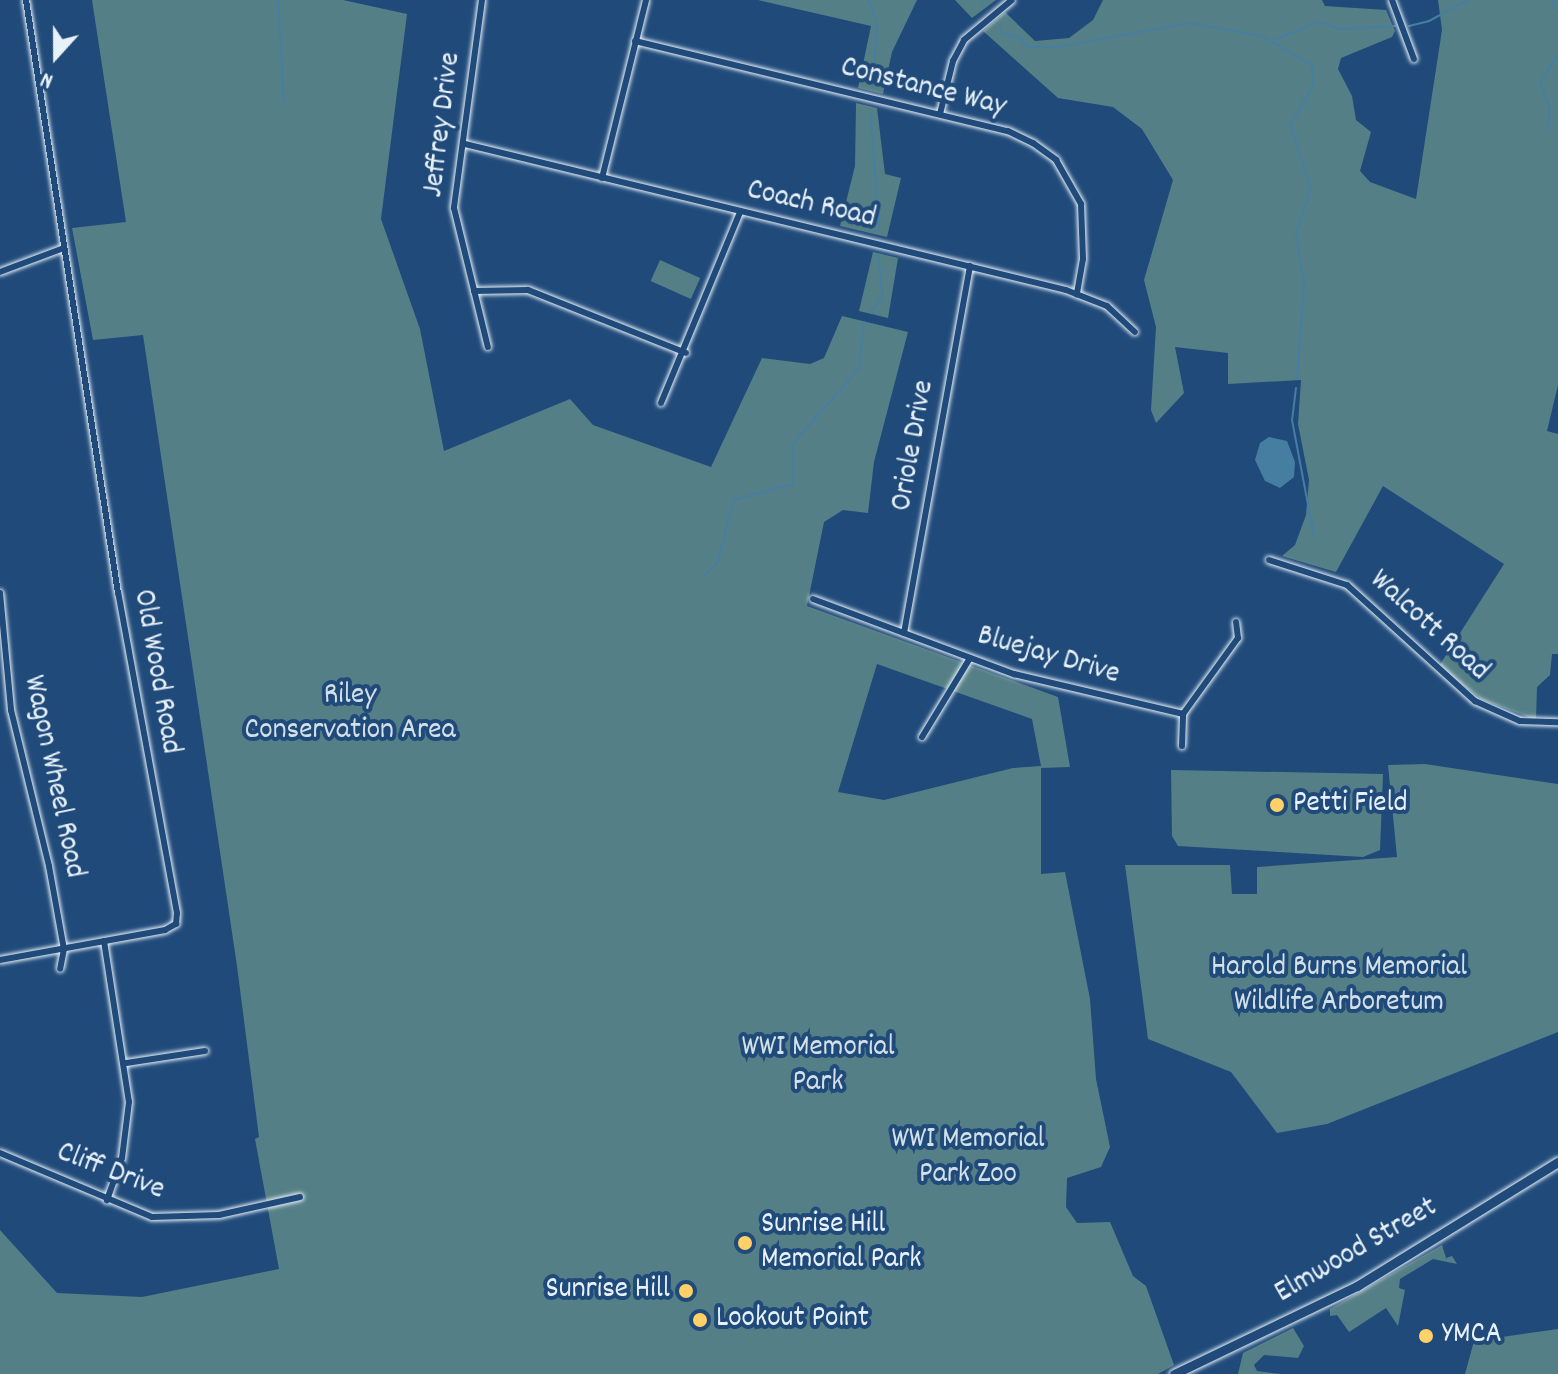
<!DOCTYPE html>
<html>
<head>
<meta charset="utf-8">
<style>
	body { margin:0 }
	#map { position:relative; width:1558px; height:1374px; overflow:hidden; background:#1f4a7a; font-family:Dekko,sans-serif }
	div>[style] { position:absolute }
	.green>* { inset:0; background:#557f86; transform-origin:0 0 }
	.water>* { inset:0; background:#467ea2 }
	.stream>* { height:2px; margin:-1px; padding:0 1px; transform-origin:1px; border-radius:1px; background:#467ea2 }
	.roads { filter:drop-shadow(0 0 2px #e8f1f8) drop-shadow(0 0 2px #e8f1f8) }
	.minor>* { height:6px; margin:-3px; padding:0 3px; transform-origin:3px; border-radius:3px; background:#1f4a7a }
	.secondary>* { height:9px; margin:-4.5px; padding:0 4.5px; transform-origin:4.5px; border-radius:4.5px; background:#1f4a7a }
	.dots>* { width:22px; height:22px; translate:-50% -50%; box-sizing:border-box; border:4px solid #1f4a7a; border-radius:50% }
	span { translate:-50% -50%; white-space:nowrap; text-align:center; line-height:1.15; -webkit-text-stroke:8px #1f4a7a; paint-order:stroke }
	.street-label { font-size:30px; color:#e8f1f8 }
	.park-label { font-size:30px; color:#d2e0e7 }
	.poi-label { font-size:30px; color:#e8f1f8 }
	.left { translate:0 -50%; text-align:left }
	.right { translate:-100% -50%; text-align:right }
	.north { position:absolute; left:16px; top:16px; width:80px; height:80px; -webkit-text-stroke:6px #1f4a7a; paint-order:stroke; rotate:201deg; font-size:22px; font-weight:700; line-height:32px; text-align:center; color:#e8f1f8 }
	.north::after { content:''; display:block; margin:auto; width:28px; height:36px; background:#e8f1f8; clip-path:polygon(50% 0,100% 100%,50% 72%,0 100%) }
</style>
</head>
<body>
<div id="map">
	<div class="green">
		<i style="clip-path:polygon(evenodd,92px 0,343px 0,407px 14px,381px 219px,420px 329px,444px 451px,570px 399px,593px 425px,711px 467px,762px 358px,810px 364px,824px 358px,842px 316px,908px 332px,874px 462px,868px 513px,843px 510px,824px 522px,807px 606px,1058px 697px,1070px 767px,1041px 768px,1041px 874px,1065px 872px,1090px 999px,1096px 1079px,1110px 1147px,1101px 1167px,1067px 1178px,1066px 1207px,1077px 1223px,1110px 1222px,1133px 1276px,1146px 1286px,1174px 1365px,1158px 1374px,0 1374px,0 1230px,57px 1293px,142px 1297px,279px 1269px,255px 1139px,259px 1137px,237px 966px,143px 335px,93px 340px,72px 228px,126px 222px,92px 0,877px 664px,1032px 719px,1041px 766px,1013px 768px,884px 800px,838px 792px,877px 664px)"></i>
		<i style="clip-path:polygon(758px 0,917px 0,892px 52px,883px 94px,858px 88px,871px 26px)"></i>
		<i style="clip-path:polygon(955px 0,996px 0,972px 18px)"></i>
		<i style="clip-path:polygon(1103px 0,1322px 0,1325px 6px,1386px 10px,1395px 31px,1392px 37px,1341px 58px,1338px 69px,1352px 96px,1356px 120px,1371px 132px,1360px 171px,1370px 182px,1416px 199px,1442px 30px,1438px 0,1558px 0,1558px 385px,1547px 431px,1558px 434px,1558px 654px,1552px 654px,1550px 675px,1537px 687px,1536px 720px,1481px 699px,1439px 666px,1504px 564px,1383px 486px,1336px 572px,1282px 556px,1295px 545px,1306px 515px,1309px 480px,1298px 424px,1301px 380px,1228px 384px,1228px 353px,1175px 347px,1184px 393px,1156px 423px,1151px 410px,1156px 327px,1144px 280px,1173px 180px,1142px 129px,1113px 107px,1058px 98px,983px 31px,1005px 12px,1035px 41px,1069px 38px,1093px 20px)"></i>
		<i style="clip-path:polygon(856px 103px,877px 108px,885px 174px,901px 178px,887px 237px,840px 226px,855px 166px)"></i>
		<i style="clip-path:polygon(873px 252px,898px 258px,888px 318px,859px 311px)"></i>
		<i style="left:660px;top:260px;width:44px;height:23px;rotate:24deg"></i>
		<i style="clip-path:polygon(1425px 764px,1558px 784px,1558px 1032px,1327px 1124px,1277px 1133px,1231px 1072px,1148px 1039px,1125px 865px,1230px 865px,1232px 894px,1257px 894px,1257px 867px,1397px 857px,1388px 765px)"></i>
		<i style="clip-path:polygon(1171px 770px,1383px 774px,1380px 850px,1363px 857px,1178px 846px,1172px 836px)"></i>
		<i style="clip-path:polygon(1442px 1245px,1446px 1258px,1452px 1256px,1457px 1264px,1433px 1259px,1400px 1279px,1399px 1288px,1405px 1290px,1398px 1326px,1386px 1308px,1349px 1332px,1337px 1315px,1330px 1316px,1330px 1309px)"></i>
		<i style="clip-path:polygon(1293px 1328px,1304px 1346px,1298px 1358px,1264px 1355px,1254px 1365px,1257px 1371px,1281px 1374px,1238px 1374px,1243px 1353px)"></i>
		<i style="clip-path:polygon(1558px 1329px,1558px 1374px,1465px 1374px,1474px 1341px)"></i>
	</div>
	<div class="water">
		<i style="clip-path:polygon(1269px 437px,1287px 441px,1295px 462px,1294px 477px,1280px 488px,1265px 481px,1255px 460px,1260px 443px)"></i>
	</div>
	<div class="stream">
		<i style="left:278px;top:0;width:104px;rotate:86.7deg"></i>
		<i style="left:869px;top:0;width:25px;rotate:72deg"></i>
		<i style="left:877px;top:24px;width:64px;rotate:93.6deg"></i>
		<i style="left:982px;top:0;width:5px;rotate:68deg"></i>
		<i style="left:1553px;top:0;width:14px;rotate:69deg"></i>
		<i style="left:1000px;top:25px;width:9px;rotate:72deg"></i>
		<i style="left:1003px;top:34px;width:16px;rotate:11deg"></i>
		<i style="left:1019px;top:37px;width:13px;rotate:51deg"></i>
		<i style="left:1027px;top:47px;width:31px"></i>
		<i style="left:1058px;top:47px;width:133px;rotate:-10.4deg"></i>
		<i style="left:1189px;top:23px;width:74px;rotate:10.1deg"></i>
		<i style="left:1262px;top:36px;width:58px;rotate:30.1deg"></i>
		<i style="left:1312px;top:65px;width:21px;rotate:87deg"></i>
		<i style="left:1313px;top:86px;width:45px;rotate:120.5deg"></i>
		<i style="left:1290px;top:125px;width:66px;rotate:71.6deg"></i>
		<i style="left:1311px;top:188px;width:49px;rotate:107.7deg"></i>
		<i style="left:1296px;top:235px;width:50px;rotate:80.7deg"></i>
		<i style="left:1304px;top:284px;width:95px;rotate:94.2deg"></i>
		<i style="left:1409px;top:26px;width:21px;rotate:-14deg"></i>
		<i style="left:1429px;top:21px;width:44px;rotate:-28.3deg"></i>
		<i style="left:1274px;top:40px;width:48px;rotate:-21.8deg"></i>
		<i style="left:1319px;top:22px;width:23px;rotate:18deg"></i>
		<i style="left:1341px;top:29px;width:54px;rotate:-3.2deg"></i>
		<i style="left:871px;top:114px;width:117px;rotate:86.1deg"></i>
		<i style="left:1547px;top:130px;width:21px;rotate:-82deg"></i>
		<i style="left:1550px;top:109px;width:28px;rotate:-111deg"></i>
		<i style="left:1540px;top:83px;width:35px;rotate:-59deg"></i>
		<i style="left:870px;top:312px;width:19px;rotate:-47deg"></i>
		<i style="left:883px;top:298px;width:44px;rotate:-96.5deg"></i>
		<i style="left:1296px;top:388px;width:32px;rotate:97deg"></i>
		<i style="left:1292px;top:420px;width:118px;rotate:79.3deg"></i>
		<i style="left:703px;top:576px;width:19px;rotate:-43deg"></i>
		<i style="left:717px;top:563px;width:65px;rotate:-74.9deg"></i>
		<i style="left:734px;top:500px;width:61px;rotate:-15.2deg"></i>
		<i style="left:793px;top:484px;width:41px;rotate:-90deg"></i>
		<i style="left:793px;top:443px;width:99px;rotate:-48.3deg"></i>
		<i style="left:859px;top:369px;width:47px;rotate:-83.9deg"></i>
	</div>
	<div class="roads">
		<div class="minor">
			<i style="left:482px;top:0;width:210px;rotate:97.7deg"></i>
			<i style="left:454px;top:208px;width:143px;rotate:76.3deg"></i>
			<i style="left:1392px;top:0;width:63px;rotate:69.6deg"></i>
			<i style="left:635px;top:41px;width:384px;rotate:13.6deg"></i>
			<i style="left:1008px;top:131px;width:28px;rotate:26deg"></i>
			<i style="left:1033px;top:143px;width:29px;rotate:36deg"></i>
			<i style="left:1056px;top:160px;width:51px;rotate:60.4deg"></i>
			<i style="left:1081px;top:204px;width:55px;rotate:87.9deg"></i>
			<i style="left:1083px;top:259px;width:36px;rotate:100deg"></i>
			<i style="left:940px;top:114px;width:55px;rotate:-76.2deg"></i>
			<i style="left:953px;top:61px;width:24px;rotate:-62deg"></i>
			<i style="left:964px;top:40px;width:62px;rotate:-39.8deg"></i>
			<i style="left:465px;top:144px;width:618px;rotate:13.65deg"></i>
			<i style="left:1066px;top:290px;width:44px;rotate:21.3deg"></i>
			<i style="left:1107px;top:306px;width:38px;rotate:43deg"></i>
			<i style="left:602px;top:178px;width:183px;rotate:-76.1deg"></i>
			<i style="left:0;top:272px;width:68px;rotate:-20.6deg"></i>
			<i style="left:474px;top:291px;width:54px;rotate:-1.1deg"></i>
			<i style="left:528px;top:290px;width:170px;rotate:21.7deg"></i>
			<i style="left:661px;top:403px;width:207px;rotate:-67.5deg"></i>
			<i style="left:1269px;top:560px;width:82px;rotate:17.8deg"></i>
			<i style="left:1347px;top:585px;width:173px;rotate:42.2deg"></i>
			<i style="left:1475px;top:701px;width:49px;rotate:24deg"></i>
			<i style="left:1520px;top:721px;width:38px;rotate:2deg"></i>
			<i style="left:0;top:593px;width:118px;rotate:84.6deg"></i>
			<i style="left:11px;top:710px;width:161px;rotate:76.3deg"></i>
			<i style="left:49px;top:866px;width:84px;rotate:79.8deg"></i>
			<i style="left:64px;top:949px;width:20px;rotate:101deg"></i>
			<i style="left:813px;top:599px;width:215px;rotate:20.5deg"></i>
			<i style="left:1014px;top:674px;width:174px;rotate:13.3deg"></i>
			<i style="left:904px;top:633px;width:373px;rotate:-79.8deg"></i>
			<i style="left:922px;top:737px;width:92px;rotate:-58.7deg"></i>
			<i style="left:1182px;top:746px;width:32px;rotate:-88deg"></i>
			<i style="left:1183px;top:714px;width:94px;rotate:-54.1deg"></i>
			<i style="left:1238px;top:638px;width:16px;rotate:-97deg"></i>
			<i style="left:104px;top:941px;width:163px;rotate:81.2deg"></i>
			<i style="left:129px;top:1102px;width:56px;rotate:97.1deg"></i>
			<i style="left:122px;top:1158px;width:45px;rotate:109.7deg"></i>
			<i style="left:0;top:960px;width:168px;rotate:-10.3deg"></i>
			<i style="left:165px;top:930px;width:13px;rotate:-29deg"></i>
			<i style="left:176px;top:924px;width:11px;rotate:-85deg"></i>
			<i style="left:177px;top:913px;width:325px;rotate:-100.4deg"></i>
			<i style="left:118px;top:593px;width:600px;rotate:-98.82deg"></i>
			<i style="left:126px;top:1063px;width:80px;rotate:-8.6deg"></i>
			<i style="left:0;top:1153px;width:165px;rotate:22.8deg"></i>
			<i style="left:152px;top:1217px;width:67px;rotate:-1.7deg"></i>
			<i style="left:219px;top:1215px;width:83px;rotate:-12.5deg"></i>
		</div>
		<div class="secondary">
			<i style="left:1174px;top:1374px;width:203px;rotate:-25.7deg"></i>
			<i style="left:1357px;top:1286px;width:236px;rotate:-31.7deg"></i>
		</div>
	</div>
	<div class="dots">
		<i style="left:1277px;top:805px;background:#ffd166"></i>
		<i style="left:745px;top:1243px;background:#ffd166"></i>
		<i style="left:686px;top:1291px;background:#ffd166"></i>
		<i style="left:700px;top:1320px;background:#ffd166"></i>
		<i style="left:1426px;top:1336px;background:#ffd166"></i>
	</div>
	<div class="street-label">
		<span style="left:923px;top:89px;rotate:14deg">Constance Way</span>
		<span style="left:444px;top:125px;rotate:-83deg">Jeffrey Drive</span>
		<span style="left:811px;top:206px;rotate:13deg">Coach Road</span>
		<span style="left:915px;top:446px;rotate:-80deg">Oriole Drive</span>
		<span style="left:1428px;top:627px;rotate:42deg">Walcott Road</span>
		<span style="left:1048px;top:657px;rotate:16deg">Bluejay Drive</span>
		<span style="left:155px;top:672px;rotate:80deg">Old Wood Road</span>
		<span style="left:52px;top:777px;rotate:78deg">Wagon Wheel Road</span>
		<span style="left:110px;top:1173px;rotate:21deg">Cliff Drive</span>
		<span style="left:1357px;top:1252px;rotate:-30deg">Elmwood Street</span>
	</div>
	<div class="park-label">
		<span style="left:350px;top:714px">Riley<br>Conservation Area</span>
		<span style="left:1339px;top:986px">Harold Burns Memorial<br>Wildlife Arboretum</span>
		<span style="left:818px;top:1066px">WWI Memorial<br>Park</span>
		<span style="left:968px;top:1158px">WWI Memorial<br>Park Zoo</span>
	</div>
	<div class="poi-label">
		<span class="left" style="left:1293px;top:805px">Petti Field</span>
		<span class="left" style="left:761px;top:1243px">Sunrise Hill<br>Memorial Park</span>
		<span class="right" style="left:670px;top:1291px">Sunrise Hill</span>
		<span class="left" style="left:716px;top:1320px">Lookout Point</span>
		<span class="left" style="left:1442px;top:1336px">YMCA</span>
	</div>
	<div class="north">N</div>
</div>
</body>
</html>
